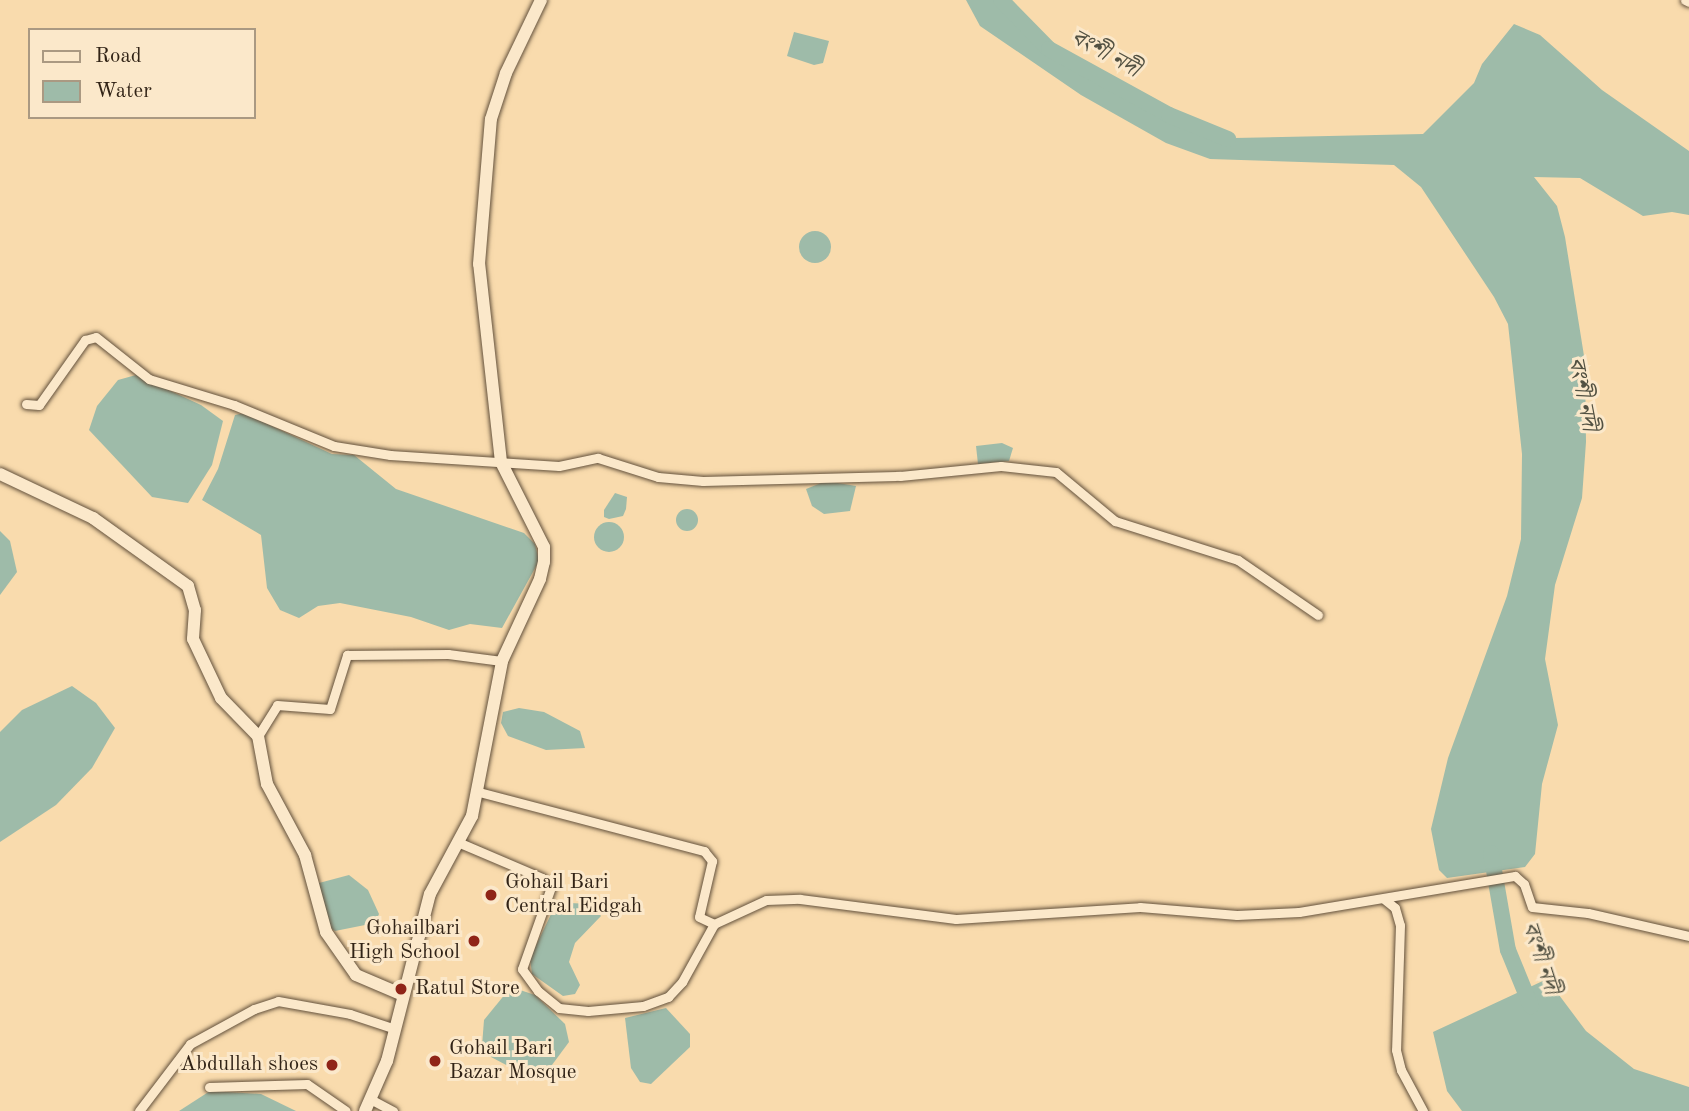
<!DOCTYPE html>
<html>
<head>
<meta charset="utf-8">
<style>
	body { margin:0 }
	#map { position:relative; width:1689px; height:1111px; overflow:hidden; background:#f9dbad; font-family:"Old Standard TT","Noto Serif Bengali",serif }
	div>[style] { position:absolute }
	.water>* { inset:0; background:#9ebba9 }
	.round { border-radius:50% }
	.river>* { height:16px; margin:-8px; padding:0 8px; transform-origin:8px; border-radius:8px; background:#9ebba9 }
	.roads { filter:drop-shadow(0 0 2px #63513c) drop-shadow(0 0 2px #63513c) }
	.minor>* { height:9px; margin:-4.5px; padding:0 4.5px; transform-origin:4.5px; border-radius:4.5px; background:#fbe8ca }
	.tertiary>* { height:12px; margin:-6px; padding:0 6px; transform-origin:6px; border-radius:6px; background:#fbe8ca }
	.dots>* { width:19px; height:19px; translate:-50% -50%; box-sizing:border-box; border:4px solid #fbe8ca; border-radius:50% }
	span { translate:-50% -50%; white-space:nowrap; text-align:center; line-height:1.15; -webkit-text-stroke:6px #fbe8ca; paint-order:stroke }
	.poi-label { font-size:21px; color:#312316 }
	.left { translate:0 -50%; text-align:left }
	.right { translate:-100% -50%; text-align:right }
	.water-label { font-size:23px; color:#525142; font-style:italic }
	.legend { position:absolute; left:28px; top:28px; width:228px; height:91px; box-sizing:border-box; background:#fbe8ca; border:2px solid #aa9982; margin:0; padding:9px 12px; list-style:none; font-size:21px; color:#312316 }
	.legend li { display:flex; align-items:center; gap:14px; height:35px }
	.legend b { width:35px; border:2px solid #aa9982 }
</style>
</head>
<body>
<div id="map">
	<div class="water">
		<i style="clip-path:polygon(966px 0,994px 0,1055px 55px,1184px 125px,1234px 138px,1423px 134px,1474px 83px,1482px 64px,1514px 24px,1540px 35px,1602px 90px,1689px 151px,1689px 215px,1672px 212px,1643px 216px,1580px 178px,1534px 177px,1557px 206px,1565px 237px,1585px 362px,1586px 442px,1582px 498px,1555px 585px,1545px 659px,1558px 725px,1542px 784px,1535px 854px,1525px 867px,1447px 878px,1439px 870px,1431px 829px,1448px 758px,1507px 596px,1521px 539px,1522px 454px,1508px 324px,1494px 297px,1421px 187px,1394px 165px,1210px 159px,1166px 143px,1081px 95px,980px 26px)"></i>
		<i style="clip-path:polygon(794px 32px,829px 41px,823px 63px,814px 65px,787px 56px)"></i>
		<i class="round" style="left:799px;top:231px;width:32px;height:32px"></i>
		<i style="clip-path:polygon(136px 375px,201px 405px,223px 421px,212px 465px,188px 503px,152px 497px,89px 430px,97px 406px,118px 380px)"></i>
		<i style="clip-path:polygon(244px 413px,332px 454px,354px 455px,396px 489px,524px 533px,535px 544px,539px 561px,502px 628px,470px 624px,449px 630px,411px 617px,340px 603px,318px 606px,299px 618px,280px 610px,267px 588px,261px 535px,202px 500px,218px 469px,235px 415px)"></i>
		<i style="clip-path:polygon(1002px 443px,1013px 448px,1009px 461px,978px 464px,976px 446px)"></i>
		<i style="clip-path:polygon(826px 481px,856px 486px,850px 511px,824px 514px,812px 506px,806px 489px)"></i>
		<i style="clip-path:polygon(615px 493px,627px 497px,626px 509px,623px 516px,609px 519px,604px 517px,604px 510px)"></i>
		<i class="round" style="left:676px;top:509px;width:22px;height:22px"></i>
		<i class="round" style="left:594px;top:522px;width:30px;height:30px"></i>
		<i style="clip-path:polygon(0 531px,10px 541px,17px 572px,0 595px)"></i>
		<i style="clip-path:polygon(72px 686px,96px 703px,115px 728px,92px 768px,56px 805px,0 842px,0 732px,22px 710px)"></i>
		<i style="clip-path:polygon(519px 708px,544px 712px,580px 731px,585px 748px,546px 750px,508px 736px,501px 723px,503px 712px)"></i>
		<i style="clip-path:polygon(349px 875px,368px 890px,379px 914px,375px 923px,335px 931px,327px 926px,319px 883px)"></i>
		<i style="clip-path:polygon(570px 903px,591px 904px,601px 916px,575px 943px,569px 962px,580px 985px,575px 994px,563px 996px,532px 974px,530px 958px,554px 908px)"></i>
		<i style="clip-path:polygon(1547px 979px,1586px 1031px,1634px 1069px,1689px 1087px,1689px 1111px,1462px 1111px,1447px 1091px,1433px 1032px)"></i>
		<i style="clip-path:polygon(520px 990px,535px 995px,565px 1024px,569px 1042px,549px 1069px,514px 1069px,491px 1057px,482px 1046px,484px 1020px,506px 993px)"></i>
		<i style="clip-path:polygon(666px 1008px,690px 1034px,690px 1047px,651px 1084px,640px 1082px,631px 1068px,625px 1018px)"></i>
		<i style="clip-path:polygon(210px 1091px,261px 1094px,296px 1111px,179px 1111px)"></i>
	</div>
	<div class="river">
		<i style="left:1001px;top:0;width:69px;rotate:45.6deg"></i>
		<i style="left:1049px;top:49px;width:137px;rotate:28.8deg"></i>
		<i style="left:1169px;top:115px;width:64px;rotate:22.1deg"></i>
		<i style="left:1491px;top:853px;width:98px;rotate:80.1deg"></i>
		<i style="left:1508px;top:950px;width:61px;rotate:67.7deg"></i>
	</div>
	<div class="roads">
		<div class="minor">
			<i style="left:1685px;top:0;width:4px;rotate:27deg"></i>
			<i style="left:26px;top:404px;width:13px;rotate:4deg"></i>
			<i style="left:39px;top:405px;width:80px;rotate:-54.7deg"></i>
			<i style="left:85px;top:340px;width:11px;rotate:-15deg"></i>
			<i style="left:96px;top:337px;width:68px;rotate:38.4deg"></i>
			<i style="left:149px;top:379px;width:89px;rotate:17deg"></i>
			<i style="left:234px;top:405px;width:108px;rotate:22.3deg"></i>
			<i style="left:334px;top:446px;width:57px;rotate:9.1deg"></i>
			<i style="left:390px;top:455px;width:169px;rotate:3.7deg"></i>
			<i style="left:559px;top:466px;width:40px;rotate:-12deg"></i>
			<i style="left:598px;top:458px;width:63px;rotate:17.6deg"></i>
			<i style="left:658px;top:477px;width:45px;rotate:5.1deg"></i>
			<i style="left:703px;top:481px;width:197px;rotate:-1.5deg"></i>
			<i style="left:900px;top:476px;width:101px;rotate:-5.7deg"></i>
			<i style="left:1001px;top:466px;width:55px;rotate:6.2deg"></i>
			<i style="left:1056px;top:472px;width:77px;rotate:39.7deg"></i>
			<i style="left:1115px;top:521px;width:129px;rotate:17.6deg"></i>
			<i style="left:1238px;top:560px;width:97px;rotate:34.5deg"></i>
			<i style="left:258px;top:736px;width:36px;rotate:-58deg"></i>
			<i style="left:277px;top:705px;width:53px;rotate:4.3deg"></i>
			<i style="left:330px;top:709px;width:57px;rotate:-72.5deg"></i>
			<i style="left:347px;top:655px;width:101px;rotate:-0.6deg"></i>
			<i style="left:448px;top:654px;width:54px;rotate:7.4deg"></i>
			<i style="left:479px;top:792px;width:233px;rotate:14.7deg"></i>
			<i style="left:704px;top:851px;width:13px;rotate:51deg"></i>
			<i style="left:712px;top:861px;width:57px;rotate:103.1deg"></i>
			<i style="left:699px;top:917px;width:17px;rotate:25deg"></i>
			<i style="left:460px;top:843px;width:89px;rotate:23.1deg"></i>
			<i style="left:542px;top:878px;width:13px;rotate:45deg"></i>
			<i style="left:551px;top:887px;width:87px;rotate:109.5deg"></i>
			<i style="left:522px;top:969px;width:27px;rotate:54deg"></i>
			<i style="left:538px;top:991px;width:27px;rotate:39deg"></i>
			<i style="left:559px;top:1008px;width:29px;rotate:6deg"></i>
			<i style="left:588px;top:1011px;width:55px;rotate:-5.2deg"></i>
			<i style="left:643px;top:1006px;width:27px;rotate:-20deg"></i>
			<i style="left:668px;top:997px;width:21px;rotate:-47deg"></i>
			<i style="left:682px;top:982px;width:66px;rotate:-61.1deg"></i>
			<i style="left:714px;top:924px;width:57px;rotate:-24.8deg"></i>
			<i style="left:766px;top:900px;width:34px;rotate:-2deg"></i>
			<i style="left:800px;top:899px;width:157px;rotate:7.3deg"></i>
			<i style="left:956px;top:919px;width:184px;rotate:-3.7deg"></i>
			<i style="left:1140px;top:907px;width:97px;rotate:4.7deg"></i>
			<i style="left:1237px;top:915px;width:62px;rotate:-2.8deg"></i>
			<i style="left:1299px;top:912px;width:219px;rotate:-9.5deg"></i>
			<i style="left:1515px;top:876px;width:12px;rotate:42deg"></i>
			<i style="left:1524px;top:884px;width:24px;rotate:71deg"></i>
			<i style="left:1532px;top:907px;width:56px;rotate:6.1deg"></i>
			<i style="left:1588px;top:913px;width:104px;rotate:12.8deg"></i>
			<i style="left:1384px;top:899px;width:14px;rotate:39deg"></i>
			<i style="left:1395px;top:908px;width:18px;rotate:74deg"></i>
			<i style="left:1400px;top:925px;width:125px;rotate:91.8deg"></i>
			<i style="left:1396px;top:1050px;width:21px;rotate:76deg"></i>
			<i style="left:1401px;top:1070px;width:47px;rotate:61.8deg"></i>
			<i style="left:209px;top:1087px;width:98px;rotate:-1.8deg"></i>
			<i style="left:307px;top:1084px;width:47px;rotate:34.7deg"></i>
			<i style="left:372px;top:1100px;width:24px;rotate:28deg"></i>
			<i style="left:139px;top:1111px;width:84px;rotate:-52.7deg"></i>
			<i style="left:190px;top:1044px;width:73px;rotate:-28.7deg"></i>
			<i style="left:254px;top:1009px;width:25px;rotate:-18deg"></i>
			<i style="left:278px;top:1001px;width:73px;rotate:10.2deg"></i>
			<i style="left:350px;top:1014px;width:47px;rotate:18.4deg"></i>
		</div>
		<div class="tertiary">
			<i style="left:0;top:474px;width:103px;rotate:25.3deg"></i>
			<i style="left:93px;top:518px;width:117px;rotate:35.6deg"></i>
			<i style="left:188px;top:586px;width:25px;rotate:74deg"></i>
			<i style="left:195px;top:610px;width:29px;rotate:94deg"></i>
			<i style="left:193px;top:639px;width:65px;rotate:64.6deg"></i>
			<i style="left:221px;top:698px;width:53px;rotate:45.8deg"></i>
			<i style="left:258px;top:736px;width:49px;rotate:79.4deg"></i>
			<i style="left:267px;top:784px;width:81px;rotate:61.8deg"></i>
			<i style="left:305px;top:855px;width:80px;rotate:74.7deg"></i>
			<i style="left:326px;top:932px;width:52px;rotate:55.1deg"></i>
			<i style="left:356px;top:975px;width:51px;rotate:23.1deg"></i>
			<i style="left:365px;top:1111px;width:55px;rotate:-66.3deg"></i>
			<i style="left:387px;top:1061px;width:172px;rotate:-75.6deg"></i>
			<i style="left:430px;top:894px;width:89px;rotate:-61.7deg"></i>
			<i style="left:472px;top:816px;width:158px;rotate:-79deg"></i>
			<i style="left:502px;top:661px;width:90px;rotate:-65.1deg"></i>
			<i style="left:540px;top:579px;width:17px;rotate:-77deg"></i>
			<i style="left:544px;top:562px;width:15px;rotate:-90deg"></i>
			<i style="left:544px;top:547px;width:95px;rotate:-116.8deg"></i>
			<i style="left:501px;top:462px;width:199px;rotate:-96.3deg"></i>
			<i style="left:479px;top:264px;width:145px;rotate:-85.3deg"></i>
			<i style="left:491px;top:119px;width:48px;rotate:-71.9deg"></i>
			<i style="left:506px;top:73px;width:81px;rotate:-64.4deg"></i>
		</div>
	</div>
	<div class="dots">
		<i style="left:491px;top:895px;background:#8f2418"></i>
		<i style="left:474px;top:941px;background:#8f2418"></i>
		<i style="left:401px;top:989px;background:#8f2418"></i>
		<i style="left:435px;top:1061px;background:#8f2418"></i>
		<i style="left:332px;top:1065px;background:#8f2418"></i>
	</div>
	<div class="poi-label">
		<span class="left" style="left:505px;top:895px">Gohail Bari<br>Central Eidgah</span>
		<span class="right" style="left:460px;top:941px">Gohailbari<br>High School</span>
		<span class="left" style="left:415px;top:989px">Ratul Store</span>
		<span class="left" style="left:449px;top:1061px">Gohail Bari<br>Bazar Mosque</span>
		<span class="right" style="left:318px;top:1065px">Abdullah shoes</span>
	</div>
	<div class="water-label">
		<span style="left:1105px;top:54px;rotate:29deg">বংশী নদী</span>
		<span style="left:1582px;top:394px;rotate:79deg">বংশী নদী</span>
		<span style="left:1540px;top:958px;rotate:72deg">বংশী নদী</span>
	</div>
	<ul class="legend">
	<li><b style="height:9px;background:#fbe8ca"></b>Road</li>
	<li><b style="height:19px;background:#9ebba9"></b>Water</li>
	</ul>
</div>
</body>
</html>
